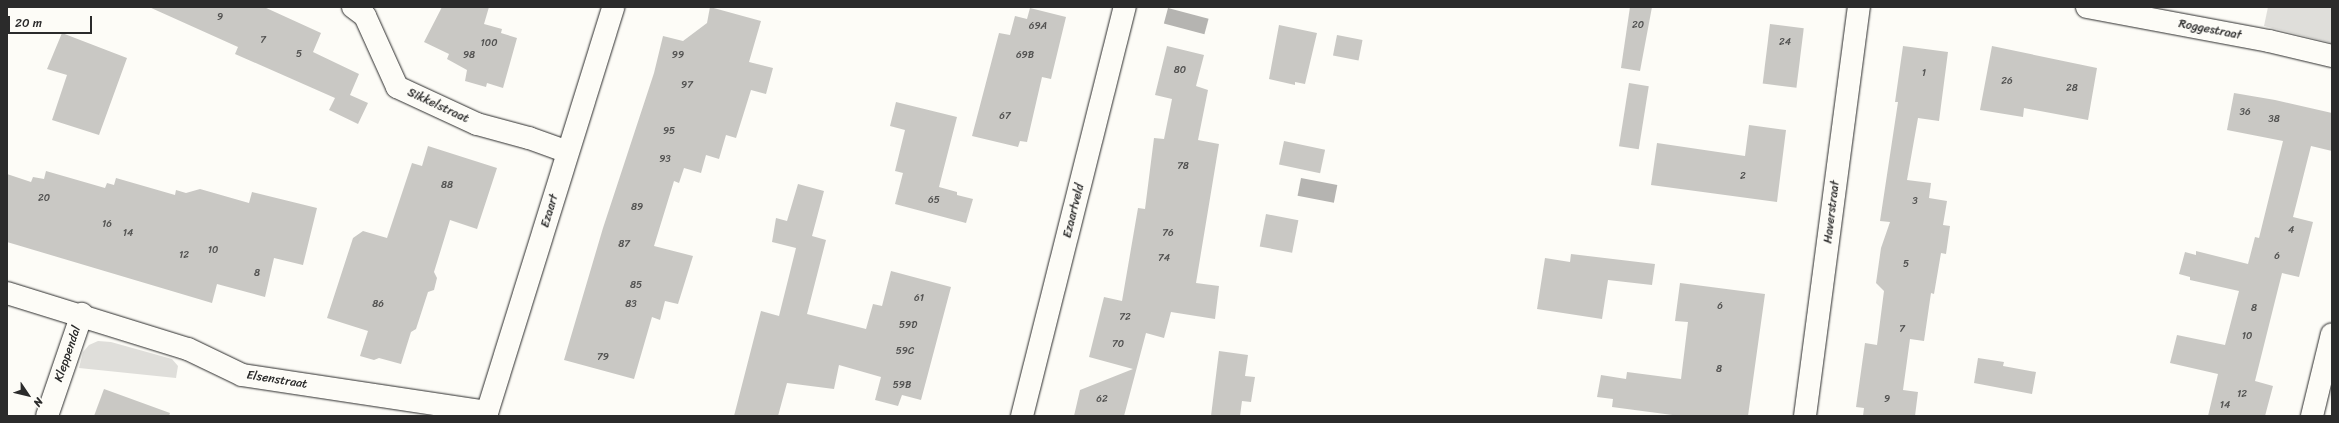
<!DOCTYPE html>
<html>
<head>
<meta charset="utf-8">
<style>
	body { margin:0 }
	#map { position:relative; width:2339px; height:423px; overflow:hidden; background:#fdfcf7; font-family:Sriracha,sans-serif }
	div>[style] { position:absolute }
	.green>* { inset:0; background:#dfdeda }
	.water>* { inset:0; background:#b5b4b1; transform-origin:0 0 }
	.building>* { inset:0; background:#c9c8c4; transform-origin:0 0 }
	.roads { filter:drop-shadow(0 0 1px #2b2b2b) drop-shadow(0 0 1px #2b2b2b) }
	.street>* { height:22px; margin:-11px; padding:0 11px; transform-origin:11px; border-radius:11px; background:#fdfcf7 }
	.secondary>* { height:22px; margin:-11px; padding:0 11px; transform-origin:11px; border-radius:11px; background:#fdfcf7 }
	span { translate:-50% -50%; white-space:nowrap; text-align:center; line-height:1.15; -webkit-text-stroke:4px #fdfcf7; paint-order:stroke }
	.number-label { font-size:10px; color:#525251 }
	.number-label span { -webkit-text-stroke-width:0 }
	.street-label { font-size:12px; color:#2b2b2b }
	.frame { position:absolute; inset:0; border:8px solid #2b2b2b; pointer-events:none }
	.north { position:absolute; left:8px; top:375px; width:40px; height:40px; -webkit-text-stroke:3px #fdfcf7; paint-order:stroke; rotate:125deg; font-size:11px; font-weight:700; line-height:16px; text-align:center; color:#2b2b2b }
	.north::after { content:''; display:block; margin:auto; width:14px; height:18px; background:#2b2b2b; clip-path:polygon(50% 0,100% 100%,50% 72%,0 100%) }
	.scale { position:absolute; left:8px; top:16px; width:84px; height:18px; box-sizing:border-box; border:2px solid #2b2b2b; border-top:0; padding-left:5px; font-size:12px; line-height:14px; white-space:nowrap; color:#2b2b2b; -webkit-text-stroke:3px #fdfcf7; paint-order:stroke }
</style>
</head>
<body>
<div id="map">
	<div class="green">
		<i style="clip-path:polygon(2268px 7px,2332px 7px,2332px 43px,2264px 26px)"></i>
		<i style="clip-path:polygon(98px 341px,111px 342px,172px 359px,178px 366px,176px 378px,79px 368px,83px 352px,89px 345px)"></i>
	</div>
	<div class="water">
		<i style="left:1168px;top:8px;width:42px;height:16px;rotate:15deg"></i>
		<i style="left:1301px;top:178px;width:37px;height:18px;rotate:11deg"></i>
	</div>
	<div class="building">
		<i style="clip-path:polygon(149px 7px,264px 7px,321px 33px,313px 52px,359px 74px,350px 95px,368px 103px,358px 124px,329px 110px,335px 98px,235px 54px,238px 47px)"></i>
		<i style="clip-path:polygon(442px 7px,489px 7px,484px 24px,502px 29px,501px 33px,517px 38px,503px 88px,487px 83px,486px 87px,465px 81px,467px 70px,447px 59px,449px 54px,424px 42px)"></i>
		<i style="clip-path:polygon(710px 7px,761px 21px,749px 62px,773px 68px,766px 94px,751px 90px,736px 138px,726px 135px,719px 159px,706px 155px,701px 173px,684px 168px,679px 183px,674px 181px,654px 246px,693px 256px,678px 304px,665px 301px,660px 320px,652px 317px,634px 379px,564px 360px,603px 228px,654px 73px,663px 36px,683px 41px,707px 23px)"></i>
		<i style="clip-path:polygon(1630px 7px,1652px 7px,1640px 71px,1621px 68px)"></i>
		<i style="clip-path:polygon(1030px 8px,1066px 17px,1051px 79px,1042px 77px,1027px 142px,1020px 141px,1018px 147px,972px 136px,999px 33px,1010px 35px,1015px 16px,1027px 19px)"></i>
		<i style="left:1770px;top:24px;width:34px;height:60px;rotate:7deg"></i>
		<i style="clip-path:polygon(1279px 25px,1317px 33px,1305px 84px,1295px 82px,1295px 85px,1269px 79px)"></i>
		<i style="clip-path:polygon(62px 33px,127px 58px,99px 135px,52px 120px,67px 75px,47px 69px)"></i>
		<i style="left:1337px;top:35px;width:26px;height:21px;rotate:11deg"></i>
		<i style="clip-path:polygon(1167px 46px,1204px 55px,1196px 86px,1208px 90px,1198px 140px,1219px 144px,1196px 283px,1219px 286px,1215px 319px,1171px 312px,1164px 338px,1146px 333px,1124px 416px,1074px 416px,1080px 390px,1133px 369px,1089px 357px,1104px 297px,1122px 301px,1138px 208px,1145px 209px,1154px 138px,1164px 139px,1172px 99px,1155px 95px)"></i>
		<i style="clip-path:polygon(1903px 46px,1948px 52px,1939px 121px,1918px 118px,1907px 180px,1931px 183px,1929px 198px,1947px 201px,1943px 225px,1950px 226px,1946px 254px,1941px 253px,1934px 294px,1931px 293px,1924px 341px,1910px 339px,1903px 390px,1918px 392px,1915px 416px,1863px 416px,1864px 408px,1856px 407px,1865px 343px,1877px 345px,1884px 291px,1876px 283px,1881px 248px,1890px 222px,1880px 221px,1898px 102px,1895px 102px)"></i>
		<i style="clip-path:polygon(1992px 46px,2097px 68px,2088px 120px,2024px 108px,2023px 117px,1980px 110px)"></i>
		<i style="left:1629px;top:83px;width:20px;height:64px;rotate:9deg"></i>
		<i style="clip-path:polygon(2234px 93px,2275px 100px,2332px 113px,2332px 151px,2311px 146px,2293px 217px,2313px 222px,2299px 277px,2282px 273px,2255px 381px,2273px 386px,2265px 416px,2208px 416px,2218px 374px,2170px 363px,2177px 335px,2225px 345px,2239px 291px,2190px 280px,2190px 277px,2179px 274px,2185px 252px,2196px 255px,2196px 251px,2248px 264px,2255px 237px,2259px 238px,2283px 141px,2227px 130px)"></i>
		<i style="clip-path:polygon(896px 102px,957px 117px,939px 187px,957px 192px,957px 195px,973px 199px,966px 223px,895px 204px,903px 173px,895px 171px,905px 130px,890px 126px)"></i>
		<i style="clip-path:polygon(1749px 125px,1786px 130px,1777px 202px,1651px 185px,1657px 143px,1745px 156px)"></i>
		<i style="left:1284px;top:141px;width:42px;height:24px;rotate:12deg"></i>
		<i style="clip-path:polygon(428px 146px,497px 168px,477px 229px,450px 220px,434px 272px,437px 278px,434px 290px,428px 292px,416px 329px,411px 332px,401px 364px,379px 358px,374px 360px,360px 356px,368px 331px,327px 318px,353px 238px,363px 231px,387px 238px,412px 163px,422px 166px)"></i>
		<i style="clip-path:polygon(46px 171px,105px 188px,107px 183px,114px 185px,116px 178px,175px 195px,176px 190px,186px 193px,200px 189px,249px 203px,252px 192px,317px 208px,303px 265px,274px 258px,265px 297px,217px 284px,212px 303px,7px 242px,7px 174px,31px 182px,33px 177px,44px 179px)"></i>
		<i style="clip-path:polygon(798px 184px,824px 191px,812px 236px,826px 240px,807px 314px,866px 329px,873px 304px,882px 306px,891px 271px,951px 287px,921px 400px,902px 395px,898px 406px,875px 400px,881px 377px,839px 365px,834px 389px,787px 383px,778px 416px,734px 416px,761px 311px,779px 316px,796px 248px,772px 242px,776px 218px,787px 221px)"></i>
		<i style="left:1266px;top:214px;width:33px;height:33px;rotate:11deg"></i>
		<i style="clip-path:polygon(1571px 254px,1655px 264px,1652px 285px,1608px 280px,1602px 319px,1537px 309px,1545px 258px,1570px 262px)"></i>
		<i style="clip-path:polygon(1680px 283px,1765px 294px,1748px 416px,1680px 416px,1612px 407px,1613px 399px,1597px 397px,1601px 375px,1626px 379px,1627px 372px,1681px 379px,1688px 322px,1675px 321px)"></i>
		<i style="clip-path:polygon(1219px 351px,1248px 355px,1245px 376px,1255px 377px,1251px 402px,1242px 401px,1240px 416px,1211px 416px)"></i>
		<i style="clip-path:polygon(1978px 358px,2004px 362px,2003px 366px,2036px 372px,2032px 394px,1974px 383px)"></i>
		<i style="clip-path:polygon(104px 389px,170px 413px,169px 416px,94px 416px)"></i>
	</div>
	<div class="roads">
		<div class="street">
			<i style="left:353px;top:7px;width:15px;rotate:37deg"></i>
			<i style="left:365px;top:16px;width:78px;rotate:65.7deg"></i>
			<i style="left:397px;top:87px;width:88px;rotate:24.8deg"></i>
			<i style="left:477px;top:124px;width:54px;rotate:15.1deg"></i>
			<i style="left:529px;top:138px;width:41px;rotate:19.7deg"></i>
			<i style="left:2087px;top:7px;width:185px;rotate:10.6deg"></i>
			<i style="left:2269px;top:41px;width:65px;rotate:13.4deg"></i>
			<i style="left:7px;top:293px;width:189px;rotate:17.2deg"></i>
			<i style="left:188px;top:349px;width:60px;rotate:25.7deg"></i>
			<i style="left:242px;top:375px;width:248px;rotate:8.6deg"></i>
			<i style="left:47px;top:416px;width:108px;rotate:-71.1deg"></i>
			<i style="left:1022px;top:416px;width:422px;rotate:-75.9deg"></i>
			<i style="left:1805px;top:416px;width:413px;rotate:-82.5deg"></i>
			<i style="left:2312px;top:416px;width:84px;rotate:-76.3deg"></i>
		</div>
		<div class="secondary">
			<i style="left:486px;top:416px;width:428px;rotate:-72.7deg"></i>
		</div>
	</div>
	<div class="number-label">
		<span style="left:220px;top:18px">9</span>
		<span style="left:1638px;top:26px">20</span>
		<span style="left:1038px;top:27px">69A</span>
		<span style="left:263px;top:41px">7</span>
		<span style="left:1785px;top:43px">24</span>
		<span style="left:489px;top:44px">100</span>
		<span style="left:299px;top:55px">5</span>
		<span style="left:469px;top:56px">98</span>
		<span style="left:678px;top:56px">99</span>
		<span style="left:1025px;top:56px">69B</span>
		<span style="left:1180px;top:71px">80</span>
		<span style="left:1924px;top:74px">1</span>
		<span style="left:2007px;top:82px">26</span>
		<span style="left:687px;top:86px">97</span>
		<span style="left:2072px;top:89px">28</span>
		<span style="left:2245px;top:113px">36</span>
		<span style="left:1005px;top:117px">67</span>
		<span style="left:2274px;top:120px">38</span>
		<span style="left:669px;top:132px">95</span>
		<span style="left:665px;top:160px">93</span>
		<span style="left:1183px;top:167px">78</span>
		<span style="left:1743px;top:177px">2</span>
		<span style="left:447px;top:186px">88</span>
		<span style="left:44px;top:199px">20</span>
		<span style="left:934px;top:201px">65</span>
		<span style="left:1915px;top:202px">3</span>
		<span style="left:637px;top:208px">89</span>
		<span style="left:107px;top:225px">16</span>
		<span style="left:2291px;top:231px">4</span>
		<span style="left:128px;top:234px">14</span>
		<span style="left:1168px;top:234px">76</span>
		<span style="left:624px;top:245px">87</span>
		<span style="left:213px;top:251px">10</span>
		<span style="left:184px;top:256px">12</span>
		<span style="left:2277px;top:257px">6</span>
		<span style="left:1164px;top:259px">74</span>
		<span style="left:1906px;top:265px">5</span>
		<span style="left:257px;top:274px">8</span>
		<span style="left:636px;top:286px">85</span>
		<span style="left:919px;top:299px">61</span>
		<span style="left:378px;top:305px">86</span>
		<span style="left:631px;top:305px">83</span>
		<span style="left:1720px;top:307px">6</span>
		<span style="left:2254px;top:309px">8</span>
		<span style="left:1125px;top:318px">72</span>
		<span style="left:908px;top:326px">59D</span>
		<span style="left:1902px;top:330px">7</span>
		<span style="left:2247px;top:337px">10</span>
		<span style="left:1118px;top:345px">70</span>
		<span style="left:905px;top:352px">59C</span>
		<span style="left:603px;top:358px">79</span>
		<span style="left:1719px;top:370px">8</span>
		<span style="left:902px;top:386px">59B</span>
		<span style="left:2242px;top:395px">12</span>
		<span style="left:1102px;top:400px">62</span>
		<span style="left:1887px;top:400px">9</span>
		<span style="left:2225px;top:406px">14</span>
	</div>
	<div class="street-label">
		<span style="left:2210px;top:30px;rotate:11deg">Roggestraat</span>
		<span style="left:438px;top:106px;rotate:25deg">Sikkelstraat</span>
		<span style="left:550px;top:211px;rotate:-73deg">Ezaart</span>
		<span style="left:1074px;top:211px;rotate:-76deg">Ezaartveld</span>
		<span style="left:1832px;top:212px;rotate:-83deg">Haverstraat</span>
		<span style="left:68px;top:354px;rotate:-71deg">Kleppendal</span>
		<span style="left:277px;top:380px;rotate:9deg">Elsenstraat</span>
	</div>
	<div class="frame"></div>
	<div class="north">N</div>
	<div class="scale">20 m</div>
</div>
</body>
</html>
